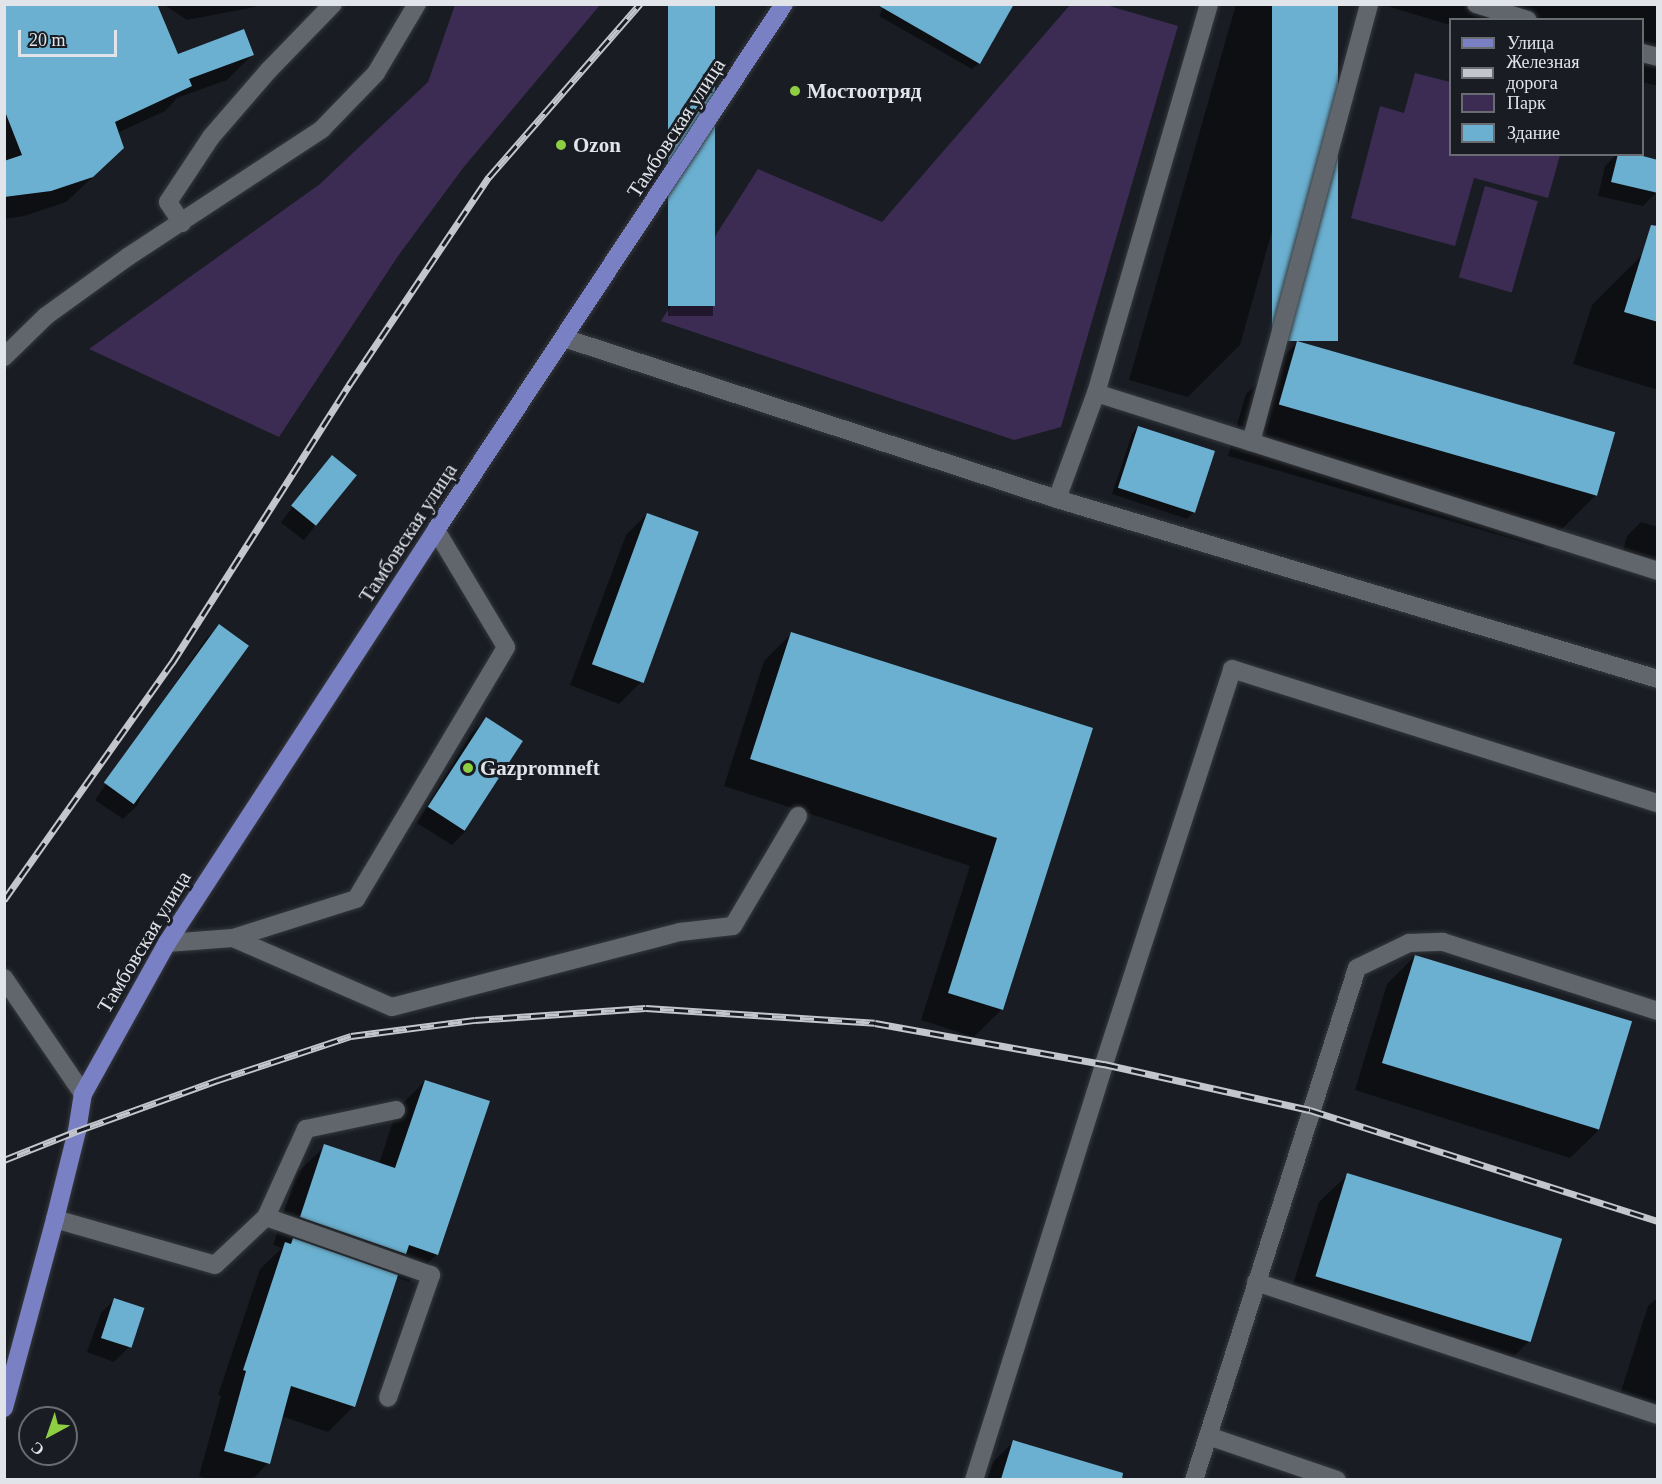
<!DOCTYPE html>
<html>
<head>
<meta charset="utf-8">
<style>
	body { margin:0 }
	#map { position:relative; width:1662px; height:1484px; overflow:hidden; background:#191d23; font-family:"Times New Roman",serif }
	div>[style] { position:absolute }
	.green>* { inset:0; background:#3c2c53; transform-origin:0 0 }
	.shadow>* { inset:0; background:#0007; transform-origin:0 0 }
	.building>* { inset:0; background:#6bb0d0; transform-origin:0 0 }
	.roads { filter:drop-shadow(0 0 2px #35383c) drop-shadow(0 0 2px #35383c) }
	.lane>* { height:18px; margin:-9px; padding:0 9px; transform-origin:9px; border-radius:9px; background:#61666d }
	.street>* { height:18px; margin:-9px; padding:0 9px; transform-origin:9px; border-radius:9px; background:#61666d }
	.secondary>* { height:18px; margin:-9px; padding:0 9px; transform-origin:9px; border-radius:9px; background:#61666d }
	.primary>* { height:18px; margin:-9px; padding:0 9px; transform-origin:9px; border-radius:9px; background:#7981c4 }
	.rail>* { height:7px; margin-top:-3.5px; transform-origin:0; background:repeating-linear-gradient(90deg,#191d23 0 14px,#c3c7cb 0 28px); box-sizing:border-box; border-block:2px solid #c3c7cb }
	.dots>* { width:16px; height:16px; translate:-50% -50%; box-sizing:border-box; border:3px solid #191d23; border-radius:50% }
	span { translate:-50% -50%; white-space:nowrap; text-align:center; line-height:1.15; -webkit-text-stroke:6px #191d23; paint-order:stroke }
	.poi-label { font-size:21px; color:#e1e4e8; font-weight:700 }
	.left { translate:0 -50%; text-align:left }
	.street-label { font-size:21px; color:#e1e4e8 }
	.frame { position:absolute; inset:0; border:6px solid #e1e4e8; pointer-events:none }
	.legend { position:absolute; left:1449px; top:18px; width:195px; height:138px; box-sizing:border-box; background:#191d23; border:2px solid #696d72; margin:0; padding:8px 10px; list-style:none; font-size:18px; color:#e1e4e8 }
	.legend li { display:flex; align-items:center; gap:12px; height:30px }
	.legend b { width:30px; border:2px solid #696d72 }
	.north { position:absolute; left:18px; top:1406px; width:60px; height:60px; box-sizing:border-box; background:#191d23; border:2px solid #696d72; border-radius:50%; rotate:220deg; font-size:16px; font-weight:700; line-height:24px; text-align:center; color:#e1e4e8 }
	.north::after { content:''; display:block; margin:auto; width:21px; height:27px; background:#8ece43; clip-path:polygon(50% 0,100% 100%,50% 72%,0 100%) }
	.scale { position:absolute; left:18px; top:30px; width:99px; height:27px; box-sizing:border-box; border:3px solid #e1e4e8; border-top:0; padding-left:8px; font-size:18px; line-height:21px; white-space:nowrap; color:#e1e4e8; -webkit-text-stroke:4px #191d23; paint-order:stroke }
</style>
</head>
<body>
<div id="map">
	<div class="green">
		<i style="clip-path:polygon(455px 5px,600px 5px,463px 168px,398px 256px,279px 437px,89px 349px,320px 184px,428px 82px)"></i>
		<i style="clip-path:polygon(1070px 5px,1106px 5px,1178px 26px,1061px 427px,1014px 440px,661px 321px,758px 169px,882px 222px)"></i>
		<i style="clip-path:polygon(1415px 73px,1450px 82px,1450px 154px,1560px 155px,1548px 198px,1474px 178px,1455px 246px,1351px 218px,1380px 106px,1404px 113px)"></i>
		<i style="left:1485px;top:186px;width:55px;height:95px;rotate:16deg"></i>
	</div>
	<div class="shadow">
		<i style="clip-path:polygon(4px 4px,177px 55px,252px 55px,227px 80px,177px 98px,165px 111px,117px 133px,97px 173px,66px 202px,24px 216px,4px 219px)"></i>
		<i style="clip-path:polygon(163px 4px,270px 4px,187px 20px)"></i>
		<i style="left:668px;top:4px;width:45px;height:312px"></i>
		<i style="clip-path:polygon(885px 4px,979px 63px,972px 69px,879px 16px)"></i>
		<i style="clip-path:polygon(1236px 4px,1336px 4px,1240px 345px,1188px 397px,1129px 380px)"></i>
		<i style="clip-path:polygon(1380px 4px,1658px 4px,1658px 86px,1642px 82px,1642px 20px,1450px 20px,1450px 25px)"></i>
		<i style="clip-path:polygon(1617px 154px,1628px 154px,1657px 192px,1643px 206px,1598px 196px,1605px 166px)"></i>
		<i style="clip-path:polygon(1644px 253px,1658px 258px,1658px 390px,1573px 364px,1592px 305px)"></i>
		<i style="clip-path:polygon(1298px 342px,1595px 496px,1543px 548px,1228px 456px,1246px 394px)"></i>
		<i style="clip-path:polygon(1138px 427px,1194px 512px,1187px 519px,1112px 494px,1132px 434px)"></i>
		<i style="left:332px;top:457px;width:29px;height:83px;rotate:38deg"></i>
		<i style="clip-path:polygon(647px 514px,640px 683px,619px 704px,570px 685px,626px 535px)"></i>
		<i style="clip-path:polygon(1641px 522px,1658px 527px,1658px 576px,1619px 565px,1627px 536px)"></i>
		<i style="clip-path:polygon(219px 626px,137px 806px,123px 819px,95px 800px,205px 640px)"></i>
		<i style="clip-path:polygon(791px 634px,1091px 729px,1002px 1009px,974px 1037px,921px 1020px,970px 866px,724px 786px,764px 661px)"></i>
		<i style="clip-path:polygon(486px 719px,466px 831px,452px 845px,417px 823px,472px 733px)"></i>
		<i style="clip-path:polygon(1415px 956px,1598px 1131px,1570px 1158px,1355px 1090px,1387px 984px)"></i>
		<i style="clip-path:polygon(425px 1081px,437px 1254px,409px 1282px,396px 1277px,354px 1406px,328px 1432px,281px 1416px,268px 1463px,252px 1480px,210px 1480px,199px 1476px,221px 1396px,218px 1395px,260px 1269px,282px 1248px,273px 1245px,297px 1173px,325px 1146px,379px 1164px,397px 1109px)"></i>
		<i style="clip-path:polygon(1347px 1175px,1528px 1342px,1501px 1370px,1287px 1303px,1319px 1202px)"></i>
		<i style="clip-path:polygon(1658px 1297px,1658px 1420px,1616px 1407px,1648px 1306px)"></i>
		<i style="clip-path:polygon(115px 1299px,128px 1348px,114px 1362px,87px 1352px,101px 1313px)"></i>
		<i style="clip-path:polygon(1014px 1441px,1120px 1474px,1118px 1480px,987px 1480px,993px 1462px)"></i>
	</div>
	<div class="building">
		<i style="clip-path:polygon(4px 4px,157px 4px,178px 54px,244px 29px,254px 55px,189px 79px,192px 86px,115px 122px,124px 148px,93px 177px,51px 191px,4px 197px,4px 161px,22px 155px,4px 109px)"></i>
		<i style="left:668px;top:4px;width:47px;height:302px"></i>
		<i style="clip-path:polygon(876px 4px,1014px 4px,980px 64px)"></i>
		<i style="left:1272px;top:4px;width:66px;height:337px"></i>
		<i style="clip-path:polygon(1618px 154px,1635px 154px,1658px 160px,1658px 193px,1611px 182px)"></i>
		<i style="clip-path:polygon(1651px 225px,1658px 226px,1658px 322px,1624px 312px)"></i>
		<i style="left:1297px;top:341px;width:331px;height:66px;rotate:16deg"></i>
		<i style="left:1138px;top:426px;width:81px;height:65px;rotate:18deg"></i>
		<i style="left:332px;top:455px;width:32px;height:65px;rotate:39deg"></i>
		<i style="left:647px;top:513px;width:55px;height:161px;rotate:20deg"></i>
		<i style="left:219px;top:624px;width:37px;height:196px;rotate:36deg"></i>
		<i style="clip-path:polygon(791px 632px,1093px 728px,1003px 1010px,948px 993px,997px 838px,750px 759px)"></i>
		<i style="left:486px;top:717px;width:44px;height:107px;rotate:33deg"></i>
		<i style="left:1415px;top:955px;width:227px;height:113px;rotate:17deg"></i>
		<i style="clip-path:polygon(425px 1080px,490px 1101px,438px 1255px,409px 1245px,406px 1254px,300px 1217px,324px 1144px,395px 1168px)"></i>
		<i style="left:1347px;top:1173px;width:225px;height:108px;rotate:17deg"></i>
		<i style="clip-path:polygon(293px 1238px,398px 1275px,355px 1407px,291px 1386px,270px 1464px,224px 1451px,246px 1371px,243px 1370px,285px 1242px,291px 1244px)"></i>
		<i style="left:114px;top:1298px;width:32px;height:42px;rotate:18deg"></i>
		<i style="clip-path:polygon(1013px 1440px,1123px 1473px,1122px 1479px,1001px 1479px)"></i>
	</div>
	<div class="roads">
		<div class="lane">
			<i style="left:1476px;top:4px;width:54px;rotate:17.1deg"></i>
			<i style="left:1642px;top:53px;width:16px;rotate:14deg"></i>
			<i style="left:182px;top:223px;width:25px;rotate:-124deg"></i>
			<i style="left:168px;top:202px;width:78px;rotate:-56.5deg"></i>
			<i style="left:211px;top:137px;width:89px;rotate:-49.1deg"></i>
			<i style="left:269px;top:70px;width:92px;rotate:-45.9deg"></i>
			<i style="left:1096px;top:393px;width:590px;rotate:17.57deg"></i>
			<i style="left:1251px;top:442px;width:454px;rotate:-74.9deg"></i>
			<i style="left:1057px;top:499px;width:113px;rotate:-69.8deg"></i>
			<i style="left:1096px;top:393px;width:405px;rotate:-73.8deg"></i>
			<i style="left:233px;top:938px;width:173px;rotate:23.5deg"></i>
			<i style="left:392px;top:1007px;width:298px;rotate:-14.6deg"></i>
			<i style="left:680px;top:932px;width:53px;rotate:-6.5deg"></i>
			<i style="left:733px;top:926px;width:128px;rotate:-59.4deg"></i>
			<i style="left:167px;top:943px;width:66px;rotate:-4.3deg"></i>
			<i style="left:233px;top:938px;width:129px;rotate:-17.6deg"></i>
			<i style="left:356px;top:899px;width:293px;rotate:-59.2deg"></i>
			<i style="left:506px;top:647px;width:136px;rotate:-120.9deg"></i>
			<i style="left:266px;top:1217px;width:175px;rotate:19.4deg"></i>
			<i style="left:431px;top:1275px;width:130px;rotate:109.3deg"></i>
			<i style="left:55px;top:1219px;width:166px;rotate:16deg"></i>
			<i style="left:215px;top:1265px;width:70px;rotate:-43.3deg"></i>
			<i style="left:266px;top:1217px;width:97px;rotate:-65.6deg"></i>
			<i style="left:306px;top:1129px;width:92px;rotate:-11.9deg"></i>
			<i style="left:1256px;top:1282px;width:423px;rotate:18.3deg"></i>
			<i style="left:1208px;top:1436px;width:136px;rotate:18.8deg"></i>
			<i style="left:974px;top:1480px;width:436px;rotate:-72.6deg"></i>
			<i style="left:1104px;top:1064px;width:415px;rotate:-72deg"></i>
			<i style="left:1232px;top:669px;width:447px;rotate:17.5deg"></i>
			<i style="left:1194px;top:1480px;width:537px;rotate:-72.34deg"></i>
			<i style="left:1357px;top:968px;width:58px;rotate:-25.7deg"></i>
			<i style="left:1409px;top:943px;width:34px;rotate:-2deg"></i>
			<i style="left:1443px;top:942px;width:226px;rotate:17.8deg"></i>
		</div>
		<div class="street">
			<i style="left:564px;top:338px;width:519px;rotate:18.09deg"></i>
			<i style="left:1057px;top:499px;width:627px;rotate:16.67deg"></i>
		</div>
		<div class="secondary">
			<i style="left:4px;top:357px;width:59px;rotate:-44.3deg"></i>
			<i style="left:46px;top:316px;width:102px;rotate:-35.9deg"></i>
			<i style="left:129px;top:256px;width:231px;rotate:-33.3deg"></i>
			<i style="left:322px;top:129px;width:78px;rotate:-46deg"></i>
			<i style="left:376px;top:73px;width:80px;rotate:-59.3deg"></i>
			<i style="left:4px;top:978px;width:140px;rotate:55.7deg"></i>
		</div>
		<div class="primary">
			<i style="left:4px;top:1408px;width:196px;rotate:-74.9deg"></i>
			<i style="left:55px;top:1219px;width:91px;rotate:-76deg"></i>
			<i style="left:77px;top:1131px;width:37px;rotate:-81deg"></i>
			<i style="left:83px;top:1094px;width:173px;rotate:-60.9deg"></i>
			<i style="left:167px;top:943px;width:493px;rotate:-56.9deg"></i>
			<i style="left:436px;top:530px;width:631px;rotate:-56.51deg"></i>
		</div>
	</div>
	<div class="rail">
		<i style="left:4px;top:900px;width:291px;rotate:-54.7deg"></i>
		<i style="left:172px;top:663px;width:330px;rotate:-57.5deg"></i>
		<i style="left:349px;top:385px;width:251px;rotate:-56.1deg"></i>
		<i style="left:489px;top:177px;width:230px;rotate:-48.9deg"></i>
		<i style="left:4px;top:1160px;width:79px;rotate:-21.7deg"></i>
		<i style="left:77px;top:1131px;width:150px;rotate:-19.9deg"></i>
		<i style="left:218px;top:1080px;width:140px;rotate:-18.3deg"></i>
		<i style="left:351px;top:1036px;width:125px;rotate:-7.4deg"></i>
		<i style="left:475px;top:1020px;width:171px;rotate:-4deg"></i>
		<i style="left:646px;top:1008px;width:229px;rotate:3.7deg"></i>
		<i style="left:875px;top:1023px;width:233px;rotate:10.2deg"></i>
		<i style="left:1104px;top:1064px;width:211px;rotate:12.6deg"></i>
		<i style="left:1310px;top:1110px;width:365px;rotate:17.7deg"></i>
	</div>
	<div class="dots">
		<i style="left:795px;top:91px;background:#8ece43"></i>
		<i style="left:561px;top:145px;background:#8ece43"></i>
		<i style="left:468px;top:768px;background:#8ece43"></i>
	</div>
	<div class="poi-label">
		<span class="left" style="left:807px;top:91px">Мостоотряд</span>
		<span class="left" style="left:573px;top:145px">Ozon</span>
		<span class="left" style="left:480px;top:768px">Gazpromneft</span>
	</div>
	<div class="street-label">
		<span style="left:676px;top:128px;rotate:-57deg">Тамбовская улица</span>
		<span style="left:408px;top:533px;rotate:-57deg">Тамбовская улица</span>
		<span style="left:144px;top:942px;rotate:-59deg">Тамбовская улица</span>
	</div>
	<div class="frame"></div>
	<ul class="legend">
	<li><b style="height:8px;background:#7981c4"></b>Улица</li>
	<li><b style="height:8px;background:#c3c7cb"></b>Железная дорога</li>
	<li><b style="height:16px;background:#3c2c53"></b>Парк</li>
	<li><b style="height:16px;background:#6bb0d0"></b>Здание</li>
	</ul>
	<div class="north">С</div>
	<div class="scale">20 m</div>
</div>
</body>
</html>
